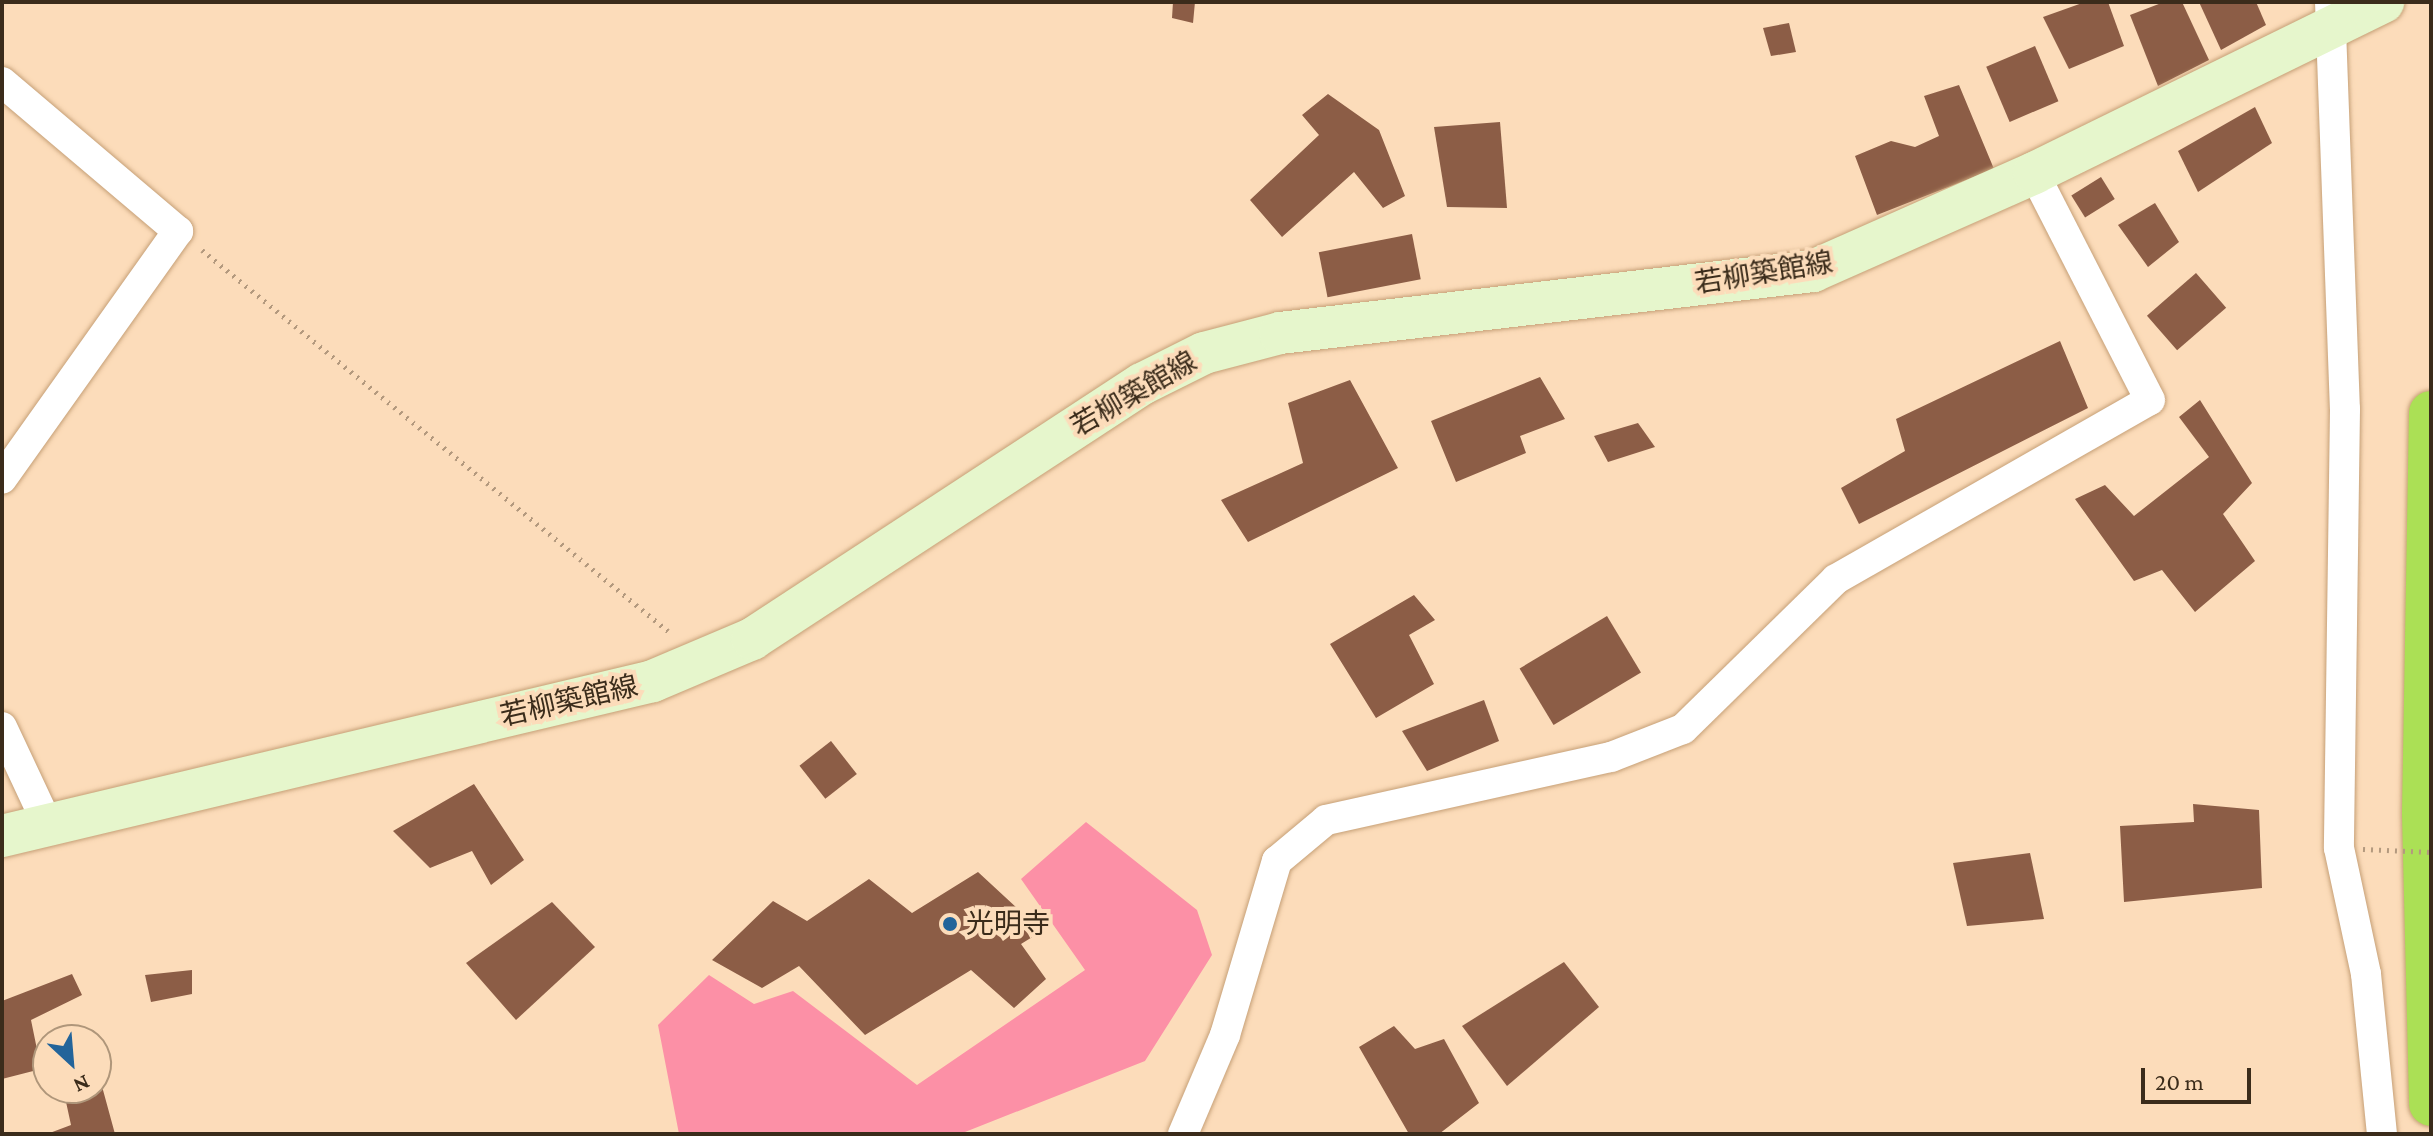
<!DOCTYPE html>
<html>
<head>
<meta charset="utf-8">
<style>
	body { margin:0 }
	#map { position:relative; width:2433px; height:1136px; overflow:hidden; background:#fcdcba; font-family:"Crimson Pro","Noto Sans JP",serif }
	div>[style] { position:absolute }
	.green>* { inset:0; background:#fc90a6 }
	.building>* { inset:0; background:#8c5d46; transform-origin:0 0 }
	.path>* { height:5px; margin-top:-2.5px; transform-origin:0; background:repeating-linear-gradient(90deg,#b3997e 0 2px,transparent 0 8px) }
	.roads { filter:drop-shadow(0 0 2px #c6a077) drop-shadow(0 0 2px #c6a077) }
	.street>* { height:30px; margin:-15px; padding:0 15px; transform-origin:15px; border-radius:15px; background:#fff }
	.secondary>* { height:42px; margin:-21px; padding:0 21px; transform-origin:21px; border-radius:21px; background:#e6f6cc }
	.highway>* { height:44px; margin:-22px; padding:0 22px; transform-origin:22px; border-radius:22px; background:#abe055 }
	.path-bridge>* { height:5px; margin-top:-2.5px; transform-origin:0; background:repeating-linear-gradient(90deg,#b3997e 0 2px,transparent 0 8px) }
	.dots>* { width:22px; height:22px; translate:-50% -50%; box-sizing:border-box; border:4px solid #fcdcba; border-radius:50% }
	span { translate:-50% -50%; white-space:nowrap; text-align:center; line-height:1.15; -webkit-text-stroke:8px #fcdcba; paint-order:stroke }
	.street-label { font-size:28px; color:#3b2c1b }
	.poi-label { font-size:28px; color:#3b2c1b }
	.left { translate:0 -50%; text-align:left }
	.frame { position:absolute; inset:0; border:4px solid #3b2c1b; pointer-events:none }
	.north { position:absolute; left:32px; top:1024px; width:80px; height:80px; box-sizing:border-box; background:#fcdcba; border:2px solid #af967a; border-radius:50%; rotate:154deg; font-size:22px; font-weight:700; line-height:32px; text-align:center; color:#3b2c1b }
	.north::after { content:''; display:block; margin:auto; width:28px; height:36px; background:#23649a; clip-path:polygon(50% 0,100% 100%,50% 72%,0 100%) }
	.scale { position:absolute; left:2141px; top:1068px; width:110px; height:36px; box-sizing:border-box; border:4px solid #3b2c1b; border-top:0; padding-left:10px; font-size:24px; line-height:28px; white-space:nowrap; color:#3b2c1b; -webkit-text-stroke:6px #fcdcba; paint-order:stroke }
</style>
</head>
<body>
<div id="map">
	<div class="green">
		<i style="clip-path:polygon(1086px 822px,1197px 910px,1212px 955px,1145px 1061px,960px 1134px,679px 1134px,658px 1025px,709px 975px,754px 1004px,793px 991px,917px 1085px,1085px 970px,1021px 879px)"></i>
	</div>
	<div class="building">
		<i style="clip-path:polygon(1173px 2px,1195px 2px,1193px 23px,1172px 18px)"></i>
		<i style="clip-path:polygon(2085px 2px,2108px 2px,2124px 46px,2069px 69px,2043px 17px)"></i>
		<i style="clip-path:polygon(2164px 2px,2182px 2px,2209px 60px,2158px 86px,2130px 15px)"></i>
		<i style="clip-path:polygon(2199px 2px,2256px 2px,2266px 25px,2221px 50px)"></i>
		<i style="clip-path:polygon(1789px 23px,1796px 52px,1771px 56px,1763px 28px)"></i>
		<i style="left:2035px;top:46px;width:60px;height:53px;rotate:67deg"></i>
		<i style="clip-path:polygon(1959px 85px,1994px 169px,1877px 215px,1855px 156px,1891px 141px,1915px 147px,1939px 136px,1924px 96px)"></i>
		<i style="clip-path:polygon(1328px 94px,1379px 130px,1405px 196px,1383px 208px,1354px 172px,1282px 237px,1250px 200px,1319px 135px,1302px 115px)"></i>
		<i style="clip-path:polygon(2255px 107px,2272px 143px,2198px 192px,2178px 151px)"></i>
		<i style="clip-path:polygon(1500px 122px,1507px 208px,1447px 207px,1434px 127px)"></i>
		<i style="left:2101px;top:177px;width:26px;height:35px;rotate:58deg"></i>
		<i style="clip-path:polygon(2155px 203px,2179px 242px,2148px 267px,2118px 225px)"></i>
		<i style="left:1412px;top:234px;width:46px;height:95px;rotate:79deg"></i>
		<i style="left:2196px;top:273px;width:46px;height:65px;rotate:49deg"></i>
		<i style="clip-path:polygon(2060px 341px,2088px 408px,1859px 524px,1841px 488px,1905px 451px,1896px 419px)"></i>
		<i style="clip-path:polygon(1540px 377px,1565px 419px,1520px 436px,1526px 453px,1456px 482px,1431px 421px)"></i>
		<i style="clip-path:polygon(1350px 380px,1398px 468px,1248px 542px,1221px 500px,1303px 463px,1288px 403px)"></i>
		<i style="clip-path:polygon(2200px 400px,2252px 483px,2223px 514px,2255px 561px,2195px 612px,2162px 570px,2134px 581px,2075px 499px,2105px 485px,2134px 516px,2209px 457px,2179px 417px)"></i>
		<i style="clip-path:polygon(1638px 423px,1655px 447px,1608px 462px,1594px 436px)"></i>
		<i style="clip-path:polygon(1414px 595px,1435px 620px,1409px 635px,1434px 684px,1376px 718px,1330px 644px)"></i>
		<i style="left:1607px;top:616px;width:66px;height:102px;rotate:59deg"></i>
		<i style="clip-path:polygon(1484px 700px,1499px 741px,1427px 771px,1402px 731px)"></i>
		<i style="left:831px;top:741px;width:42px;height:40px;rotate:52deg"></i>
		<i style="clip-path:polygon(474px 784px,524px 860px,491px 885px,472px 851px,430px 868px,393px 831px)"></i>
		<i style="clip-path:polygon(2193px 804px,2259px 810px,2262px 888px,2124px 902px,2120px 826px,2194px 822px)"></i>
		<i style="clip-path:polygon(2030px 853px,2044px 919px,1967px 926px,1953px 863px)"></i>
		<i style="clip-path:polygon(978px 872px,1042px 931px,1021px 944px,1046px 979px,1014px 1008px,971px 970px,865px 1035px,799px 966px,762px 988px,712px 960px,773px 901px,807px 921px,869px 879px,912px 913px)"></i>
		<i style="clip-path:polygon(552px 902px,595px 947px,516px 1020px,466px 963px)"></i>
		<i style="clip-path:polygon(1564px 962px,1599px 1007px,1507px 1086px,1462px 1026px)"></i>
		<i style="clip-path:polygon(192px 970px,192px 994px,151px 1002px,145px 975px)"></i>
		<i style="clip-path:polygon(72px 974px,82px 995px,31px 1020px,41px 1069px,2px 1079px,2px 1001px)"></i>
		<i style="clip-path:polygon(1394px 1026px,1415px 1049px,1444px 1039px,1479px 1103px,1439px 1134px,1409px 1134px,1359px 1047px)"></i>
		<i style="clip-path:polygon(97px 1068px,115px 1134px,47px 1134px,71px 1125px,63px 1088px,96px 1088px)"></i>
	</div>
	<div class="path">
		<i style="left:202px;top:250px;width:602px;rotate:39.27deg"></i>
	</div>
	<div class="roads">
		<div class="street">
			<i style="left:2330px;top:2px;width:407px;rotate:87.9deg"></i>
			<i style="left:2345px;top:409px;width:439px;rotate:90.8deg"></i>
			<i style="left:2339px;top:848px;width:129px;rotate:77.9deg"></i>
			<i style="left:2366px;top:974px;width:161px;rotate:84.3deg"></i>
			<i style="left:2px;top:82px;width:231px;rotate:40.3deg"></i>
			<i style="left:178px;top:231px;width:304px;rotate:125.4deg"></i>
			<i style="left:2px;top:727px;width:108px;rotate:64.9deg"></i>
			<i style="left:1183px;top:1134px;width:108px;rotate:-67deg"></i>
			<i style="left:1225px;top:1035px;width:182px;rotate:-73.4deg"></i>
			<i style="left:1277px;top:861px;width:64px;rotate:-39.9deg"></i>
			<i style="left:1326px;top:820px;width:292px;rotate:-12.5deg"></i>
			<i style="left:1611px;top:757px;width:77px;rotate:-21.3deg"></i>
			<i style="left:1683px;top:729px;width:214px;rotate:-44.4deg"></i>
			<i style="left:1836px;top:579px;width:361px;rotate:-29.7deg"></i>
			<i style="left:2150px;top:400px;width:255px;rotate:-117.1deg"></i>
		</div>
		<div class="secondary">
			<i style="left:2px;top:836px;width:669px;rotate:-13.39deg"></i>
			<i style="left:653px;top:681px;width:108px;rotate:-23deg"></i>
			<i style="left:752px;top:639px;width:466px;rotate:-33.2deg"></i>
			<i style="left:1142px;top:384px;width:69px;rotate:-26.6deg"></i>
			<i style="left:1204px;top:353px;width:79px;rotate:-14.7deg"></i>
			<i style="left:1280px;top:333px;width:537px;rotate:-6.63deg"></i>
			<i style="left:1813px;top:271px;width:242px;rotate:-23.9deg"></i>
			<i style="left:2034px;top:173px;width:389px;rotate:-26.1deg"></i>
		</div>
		<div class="highway">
			<i style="left:2431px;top:413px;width:400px;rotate:91deg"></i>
			<i style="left:2424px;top:813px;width:291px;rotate:88.6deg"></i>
		</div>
	</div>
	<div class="path-bridge">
		<i style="left:2363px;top:849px;width:68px;rotate:2.5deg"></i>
	</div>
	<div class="dots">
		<i style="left:950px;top:924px;background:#23649a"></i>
	</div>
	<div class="street-label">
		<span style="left:1764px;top:273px;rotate:-9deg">若柳築館線</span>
		<span style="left:1134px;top:394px;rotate:-30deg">若柳築館線</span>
		<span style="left:569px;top:701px;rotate:-13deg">若柳築館線</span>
	</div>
	<div class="poi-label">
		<span class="left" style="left:966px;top:924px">光明寺</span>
	</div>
	<div class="frame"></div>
	<div class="north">N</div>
	<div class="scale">20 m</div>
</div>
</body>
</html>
